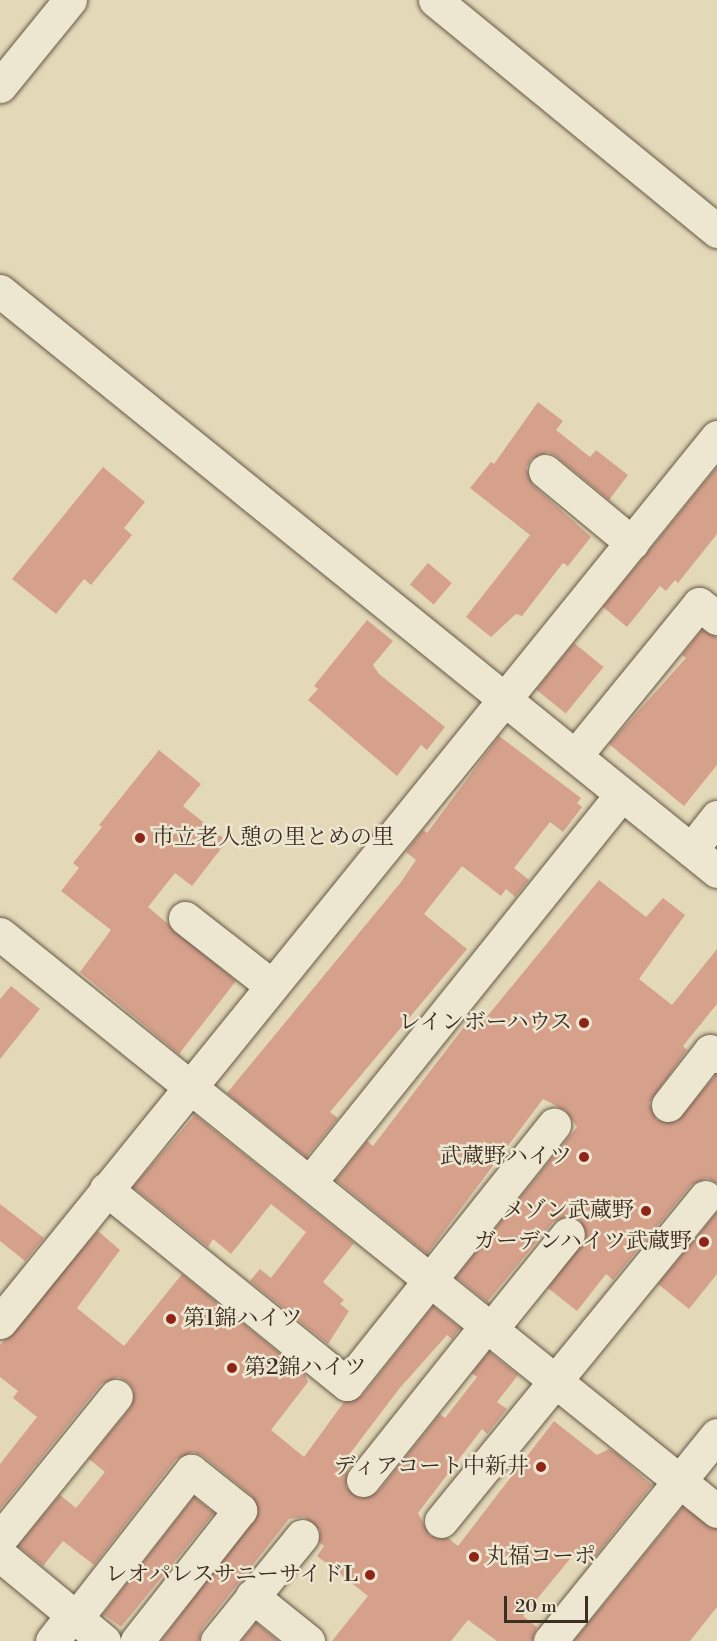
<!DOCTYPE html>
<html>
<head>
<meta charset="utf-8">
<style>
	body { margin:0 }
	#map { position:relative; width:717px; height:1641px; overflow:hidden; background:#e3d9b8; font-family:"Libre Bodoni","Noto Serif JP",serif }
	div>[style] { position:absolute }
	.building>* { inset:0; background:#d6a18b; transform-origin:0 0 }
	.roads { filter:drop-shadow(0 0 2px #675847) drop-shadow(0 0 2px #675847) }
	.minor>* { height:33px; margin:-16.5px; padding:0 16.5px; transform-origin:16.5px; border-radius:16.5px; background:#ede6d1 }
	.dots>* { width:16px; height:16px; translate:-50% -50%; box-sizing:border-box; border:3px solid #ede6d1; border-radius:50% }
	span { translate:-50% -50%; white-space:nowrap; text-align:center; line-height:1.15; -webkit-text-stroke:5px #ede6d1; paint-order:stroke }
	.poi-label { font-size:22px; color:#3e2d21 }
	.left { translate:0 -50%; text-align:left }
	.right { translate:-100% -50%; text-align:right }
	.scale { position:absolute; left:504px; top:1596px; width:84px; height:27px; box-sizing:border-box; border:3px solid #3e2d21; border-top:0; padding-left:8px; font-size:18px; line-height:21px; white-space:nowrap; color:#3e2d21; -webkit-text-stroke:4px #ede6d1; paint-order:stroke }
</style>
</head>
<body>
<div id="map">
	<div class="building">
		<i style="clip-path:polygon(538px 402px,563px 421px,556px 430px,590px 457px,596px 450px,628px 475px,609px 500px,556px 456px,548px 452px,531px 459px,526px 468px,533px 485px,591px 537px,568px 566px,563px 563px,522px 616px,516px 614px,491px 637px,466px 617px,530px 535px,470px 488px,491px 462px,494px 464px)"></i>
		<i style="clip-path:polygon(103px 467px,145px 502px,124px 528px,132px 535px,91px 585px,84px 579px,56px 614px,12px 579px)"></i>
		<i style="clip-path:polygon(717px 467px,717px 534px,678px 583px,675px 580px,666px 591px,660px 586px,627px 627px,603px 607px)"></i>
		<i style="left:428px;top:563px;width:31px;height:28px;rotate:40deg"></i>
		<i style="clip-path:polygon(367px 620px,393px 641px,373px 665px,379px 674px,445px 727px,427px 750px,421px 745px,397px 776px,308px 700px,318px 689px,314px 686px)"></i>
		<i style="clip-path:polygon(702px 630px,717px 637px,717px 765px,684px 806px,609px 744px,686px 658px,682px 655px)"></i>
		<i style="left:574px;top:643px;width:38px;height:60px;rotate:39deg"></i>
		<i style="clip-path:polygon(499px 736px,581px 798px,577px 803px,582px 807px,563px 832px,550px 822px,514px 868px,529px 880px,515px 897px,506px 889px,501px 896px,462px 866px,424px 914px,467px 949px,330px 1112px,338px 1118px,306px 1157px,227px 1093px,401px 882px,416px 860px,406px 852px,423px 830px,427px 833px)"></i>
		<i style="clip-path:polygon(159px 750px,201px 784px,183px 806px,227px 841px,192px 886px,175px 873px,148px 907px,236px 981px,179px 1054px,80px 972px,111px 930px,61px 891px,79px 868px,73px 863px,102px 827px,99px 825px)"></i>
		<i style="clip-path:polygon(599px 880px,646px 917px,663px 898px,685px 915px,639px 979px,672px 1005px,717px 949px,717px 1004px,683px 1046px,687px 1050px,649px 1103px,657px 1120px,676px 1122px,717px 1074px,717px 1183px,707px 1178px,691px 1185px,613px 1280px,606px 1274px,577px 1311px,548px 1288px,586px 1238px,580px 1220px,570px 1215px,553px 1222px,487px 1302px,456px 1277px,577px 1127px,566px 1111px,543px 1099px,427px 1254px,336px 1180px,367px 1141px,373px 1146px,467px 1023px,476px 1030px)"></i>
		<i style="clip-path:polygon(11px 986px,40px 1009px,0 1059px,0 999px)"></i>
		<i style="clip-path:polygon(195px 1115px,354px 1243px,323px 1282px,344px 1300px,340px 1304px,349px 1311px,328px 1344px,250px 1281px,260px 1269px,271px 1278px,306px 1232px,271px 1204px,231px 1254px,213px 1239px,208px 1247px,133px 1187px)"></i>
		<i style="clip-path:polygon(0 1204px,44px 1238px,25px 1261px,0 1241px)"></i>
		<i style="clip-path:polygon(717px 1212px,717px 1274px,689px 1309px,658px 1284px)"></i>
		<i style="clip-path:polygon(98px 1231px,120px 1250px,77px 1308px,124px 1346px,182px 1274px,305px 1374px,308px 1382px,271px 1430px,304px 1457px,344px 1402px,362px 1396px,433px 1306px,460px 1328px,452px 1339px,447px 1335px,399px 1389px,342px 1464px,348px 1469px,346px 1487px,360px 1498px,378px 1492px,440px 1414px,445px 1418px,477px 1377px,472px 1373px,489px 1352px,518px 1375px,497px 1402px,507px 1409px,487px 1434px,482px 1429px,418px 1513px,430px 1536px,448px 1538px,458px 1546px,554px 1421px,597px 1455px,609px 1449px,617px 1454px,652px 1485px,588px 1565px,574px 1554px,523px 1616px,537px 1627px,532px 1641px,497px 1641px,468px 1620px,451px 1641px,332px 1641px,368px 1596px,317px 1556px,324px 1546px,319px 1542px,320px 1530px,304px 1517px,289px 1519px,202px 1629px,199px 1641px,161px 1641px,258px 1513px,252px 1496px,203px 1456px,193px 1452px,176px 1459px,94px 1565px,63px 1541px,43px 1566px,18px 1546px,60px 1495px,76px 1508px,105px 1472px,89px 1459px,131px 1407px,134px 1390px,128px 1382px,118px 1377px,101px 1384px,0 1509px,0 1464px,37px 1417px,13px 1398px,18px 1391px,0 1377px,0 1345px)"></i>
		<i style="clip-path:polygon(194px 1497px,214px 1513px,121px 1627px,103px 1614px)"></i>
		<i style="clip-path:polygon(683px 1507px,717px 1529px,717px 1607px,690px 1641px,574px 1641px)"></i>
		<i style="clip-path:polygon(256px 1623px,278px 1641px,241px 1641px)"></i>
	</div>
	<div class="roads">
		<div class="minor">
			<i style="left:435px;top:0;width:365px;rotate:39.3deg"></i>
			<i style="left:0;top:86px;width:111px;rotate:-50.9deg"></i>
			<i style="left:0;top:291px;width:922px;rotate:38.97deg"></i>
			<i style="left:545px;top:471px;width:113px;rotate:39.6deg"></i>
			<i style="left:575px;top:756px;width:196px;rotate:-50.8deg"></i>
			<i style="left:699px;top:604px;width:23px;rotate:38deg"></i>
			<i style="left:691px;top:850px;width:42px;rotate:-51.8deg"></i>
			<i style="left:185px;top:918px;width:110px;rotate:38deg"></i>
			<i style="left:0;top:934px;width:920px;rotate:38.83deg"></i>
			<i style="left:668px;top:1105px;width:68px;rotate:-52.1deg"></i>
			<i style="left:710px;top:1051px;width:9px;rotate:36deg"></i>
			<i style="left:310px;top:1182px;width:496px;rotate:-51.2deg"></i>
			<i style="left:106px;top:1189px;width:310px;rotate:39deg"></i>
			<i style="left:347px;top:1384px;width:332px;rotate:-51.4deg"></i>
			<i style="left:0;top:1322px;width:1139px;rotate:-50.99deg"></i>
			<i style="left:491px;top:1329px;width:122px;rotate:-51deg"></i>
			<i style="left:363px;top:1480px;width:197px;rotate:-51.4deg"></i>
			<i style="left:441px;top:1521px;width:418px;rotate:-50.8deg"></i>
			<i style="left:0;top:1539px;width:184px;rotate:-51deg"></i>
			<i style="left:0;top:1555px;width:135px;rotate:39.6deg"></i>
			<i style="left:252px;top:1596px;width:72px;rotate:38.8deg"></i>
			<i style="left:76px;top:1618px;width:187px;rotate:-52deg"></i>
			<i style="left:191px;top:1471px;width:63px;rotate:38.5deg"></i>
			<i style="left:240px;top:1510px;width:167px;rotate:128.2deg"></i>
			<i style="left:52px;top:1641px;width:33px;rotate:-52deg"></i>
			<i style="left:217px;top:1641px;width:135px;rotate:-51deg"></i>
			<i style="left:550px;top:1641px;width:265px;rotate:-51deg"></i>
		</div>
	</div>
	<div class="dots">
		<i style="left:140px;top:838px;background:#8f2418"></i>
		<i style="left:584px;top:1023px;background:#8f2418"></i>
		<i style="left:584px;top:1157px;background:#8f2418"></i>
		<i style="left:646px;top:1211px;background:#8f2418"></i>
		<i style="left:704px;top:1242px;background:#8f2418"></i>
		<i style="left:171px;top:1319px;background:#8f2418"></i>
		<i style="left:232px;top:1368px;background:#8f2418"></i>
		<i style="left:541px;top:1467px;background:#8f2418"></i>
		<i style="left:474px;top:1557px;background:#8f2418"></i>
		<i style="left:370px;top:1575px;background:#8f2418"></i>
	</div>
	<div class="poi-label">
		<span class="left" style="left:152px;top:838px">市立老人憩の里とめの里</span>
		<span class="right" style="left:572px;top:1023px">レインボーハウス</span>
		<span class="right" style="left:572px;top:1157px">武蔵野ハイツ</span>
		<span class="right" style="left:634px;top:1211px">メゾン武蔵野</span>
		<span class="right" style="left:692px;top:1242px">ガーデンハイツ武蔵野</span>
		<span class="left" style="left:183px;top:1319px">第1錦ハイツ</span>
		<span class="left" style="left:244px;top:1368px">第2錦ハイツ</span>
		<span class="right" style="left:529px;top:1467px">ディアコート中新井</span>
		<span class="left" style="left:486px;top:1557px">丸福コーポ</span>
		<span class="right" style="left:358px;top:1575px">レオパレスサニーサイドL</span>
	</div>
	<div class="scale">20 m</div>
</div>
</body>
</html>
